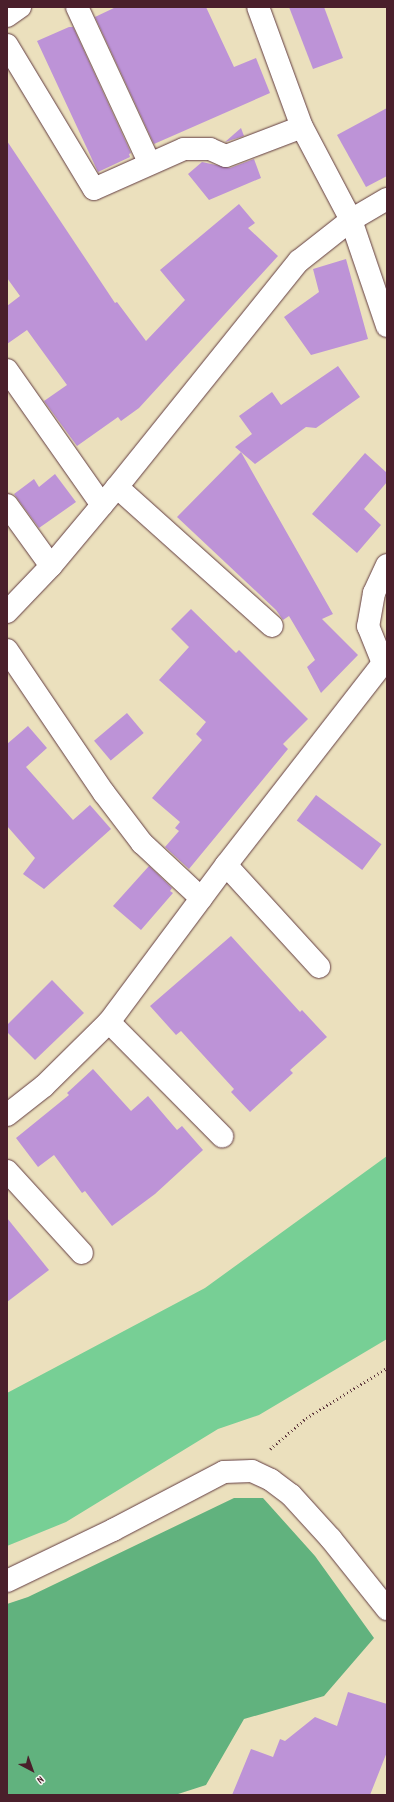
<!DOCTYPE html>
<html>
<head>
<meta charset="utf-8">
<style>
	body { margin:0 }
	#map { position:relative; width:394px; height:1802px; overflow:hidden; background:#ebe0bd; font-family:Dekko,sans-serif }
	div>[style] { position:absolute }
	.green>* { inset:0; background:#77cf95 }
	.forest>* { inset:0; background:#61b27e }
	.building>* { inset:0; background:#bd93d7; transform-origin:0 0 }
	.path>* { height:2.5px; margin-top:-1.25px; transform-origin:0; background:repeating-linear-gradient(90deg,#623c41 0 1px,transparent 0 4px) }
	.roads { filter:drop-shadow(0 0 1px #623c41) drop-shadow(0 0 1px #623c41) }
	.street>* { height:22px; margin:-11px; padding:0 11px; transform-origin:11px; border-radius:11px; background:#fff }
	span { translate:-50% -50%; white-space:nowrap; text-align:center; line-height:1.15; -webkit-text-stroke:3.5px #f6f6f2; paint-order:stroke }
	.frame { position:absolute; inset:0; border:8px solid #4a1f2b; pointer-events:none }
	.north { position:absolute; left:12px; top:1750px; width:40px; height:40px; -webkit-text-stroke:3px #f6f6f2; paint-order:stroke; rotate:139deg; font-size:11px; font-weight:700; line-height:16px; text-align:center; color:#4a1f2b }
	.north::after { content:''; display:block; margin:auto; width:14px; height:18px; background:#4a1f2b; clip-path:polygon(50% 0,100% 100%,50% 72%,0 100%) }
</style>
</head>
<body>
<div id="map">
	<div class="green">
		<i style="clip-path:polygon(387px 1156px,387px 1339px,259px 1415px,218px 1429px,66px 1522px,7px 1546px,7px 1393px,205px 1288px)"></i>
	</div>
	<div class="forest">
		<i style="clip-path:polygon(234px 1498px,263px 1498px,315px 1556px,374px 1638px,324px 1696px,244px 1719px,206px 1785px,175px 1795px,7px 1795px,7px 1604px,28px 1597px)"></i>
	</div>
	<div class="building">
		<i style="clip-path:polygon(116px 7px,206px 7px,234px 67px,256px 58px,270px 93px,154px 144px,95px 17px)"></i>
		<i style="clip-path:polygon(289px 7px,324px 7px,343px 58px,313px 69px)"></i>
		<i style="clip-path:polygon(69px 27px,73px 27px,131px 153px,129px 154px,130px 157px,98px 172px,37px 41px)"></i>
		<i style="clip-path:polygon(387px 108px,387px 176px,366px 187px,337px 135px)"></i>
		<i style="clip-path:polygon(241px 128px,244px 136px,225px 142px)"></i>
		<i style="clip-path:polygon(7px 141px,115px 303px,117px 302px,146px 341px,185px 300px,160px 270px,239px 204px,255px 223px,248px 228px,278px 256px,139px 408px,121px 421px,118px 417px,77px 446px,44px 401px,67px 385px,27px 330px,7px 344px,7px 306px,20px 296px,7px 278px)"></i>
		<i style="clip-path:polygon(254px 159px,261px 178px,209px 200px,188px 174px,202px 162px,230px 168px)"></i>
		<i style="clip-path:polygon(346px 259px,368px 339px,311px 355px,284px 317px,319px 292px,313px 269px)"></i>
		<i style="clip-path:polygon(338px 366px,360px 397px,316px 428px,306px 427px,255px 464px,235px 447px,252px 434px,239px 416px,272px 392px,281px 405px)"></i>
		<i style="clip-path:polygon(241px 452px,333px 614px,322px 619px,358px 655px,321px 693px,307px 667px,315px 660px,289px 616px,283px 620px,276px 610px,177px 517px)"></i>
		<i style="clip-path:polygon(365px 453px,387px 473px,387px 482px,364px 509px,381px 525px,357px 553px,312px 514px)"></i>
		<i style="clip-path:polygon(55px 474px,76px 502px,39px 528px,14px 494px,34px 479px,39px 487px)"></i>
		<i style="clip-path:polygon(191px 609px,236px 653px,239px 650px,308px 719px,283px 744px,288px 749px,189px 869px,165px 847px,179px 831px,175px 828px,180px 822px,152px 798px,202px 740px,196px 734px,206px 722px,159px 680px,189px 647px,171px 629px)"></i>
		<i style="left:127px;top:713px;width:26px;height:43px;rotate:50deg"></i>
		<i style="clip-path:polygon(28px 726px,47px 748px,26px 767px,73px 820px,90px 805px,111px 829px,44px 889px,23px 874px,35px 858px,7px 826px,7px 744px)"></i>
		<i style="left:316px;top:795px;width:82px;height:32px;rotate:37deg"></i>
		<i style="clip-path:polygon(149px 866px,172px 888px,170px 891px,173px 893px,141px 930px,113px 906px)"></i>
		<i style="clip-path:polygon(231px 936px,300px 1012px,302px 1010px,327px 1037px,290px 1070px,293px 1073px,250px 1112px,231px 1092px,234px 1089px,181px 1031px,176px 1035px,150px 1006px)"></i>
		<i style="clip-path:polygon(52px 980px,84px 1013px,35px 1060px,7px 1032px,7px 1025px)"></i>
		<i style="clip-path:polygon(93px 1069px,131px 1111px,148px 1096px,177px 1130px,182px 1126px,203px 1150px,155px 1194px,112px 1226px,85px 1191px,82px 1193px,54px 1155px,38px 1167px,16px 1138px,69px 1095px,67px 1093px)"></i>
		<i style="clip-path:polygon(7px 1218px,49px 1270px,7px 1302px)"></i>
		<i style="clip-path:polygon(348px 1692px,387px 1704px,387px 1752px,370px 1795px,232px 1795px,251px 1749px,273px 1757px,280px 1739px,285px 1741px,315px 1717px,337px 1726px)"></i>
	</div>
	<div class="path">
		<i style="left:270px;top:1449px;width:48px;rotate:-40.7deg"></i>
		<i style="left:306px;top:1418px;width:95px;rotate:-31.7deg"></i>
	</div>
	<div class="roads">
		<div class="street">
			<i style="left:77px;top:7px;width:171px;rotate:65.1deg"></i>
			<i style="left:258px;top:7px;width:128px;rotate:69.9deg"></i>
			<i style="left:302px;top:127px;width:105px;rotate:62.2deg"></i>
			<i style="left:351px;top:220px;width:112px;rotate:71.2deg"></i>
			<i style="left:7px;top:16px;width:16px;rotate:-35deg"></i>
			<i style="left:7px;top:45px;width:168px;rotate:58.9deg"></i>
			<i style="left:94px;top:189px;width:98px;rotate:-24deg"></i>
			<i style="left:184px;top:149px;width:26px"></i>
			<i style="left:210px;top:149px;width:17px;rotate:24deg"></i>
			<i style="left:226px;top:156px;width:81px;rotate:-20.9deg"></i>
			<i style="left:7px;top:370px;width:165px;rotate:54.9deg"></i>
			<i style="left:117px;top:487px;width:208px;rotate:41.9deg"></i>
			<i style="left:7px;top:505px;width:75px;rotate:54.2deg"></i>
			<i style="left:387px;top:565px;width:31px;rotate:115deg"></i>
			<i style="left:374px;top:593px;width:34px;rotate:100deg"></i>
			<i style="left:368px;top:626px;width:40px;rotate:68deg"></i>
			<i style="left:383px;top:663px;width:5px;rotate:37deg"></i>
			<i style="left:7px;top:612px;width:64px;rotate:-46.3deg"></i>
			<i style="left:51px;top:566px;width:103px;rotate:-50.1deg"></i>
			<i style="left:117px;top:487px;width:290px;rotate:-51.2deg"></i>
			<i style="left:299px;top:261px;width:66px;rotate:-38.3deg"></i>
			<i style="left:351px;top:220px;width:42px;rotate:-30.3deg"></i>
			<i style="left:7px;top:650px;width:173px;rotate:55.9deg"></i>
			<i style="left:104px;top:793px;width:63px;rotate:52.8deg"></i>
			<i style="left:142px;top:843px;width:81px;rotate:43deg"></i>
			<i style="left:226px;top:865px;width:138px;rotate:47.6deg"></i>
			<i style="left:109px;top:1022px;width:161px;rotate:45.3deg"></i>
			<i style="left:7px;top:1115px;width:47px;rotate:-38.1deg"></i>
			<i style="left:44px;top:1086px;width:91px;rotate:-44.6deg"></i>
			<i style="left:109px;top:1022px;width:196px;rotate:-53.3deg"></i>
			<i style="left:226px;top:865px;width:256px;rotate:-52.1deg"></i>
			<i style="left:7px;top:1171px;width:111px;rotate:47.6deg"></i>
			<i style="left:7px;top:1581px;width:118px;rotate:-25.7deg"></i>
			<i style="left:113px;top:1530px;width:125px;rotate:-27.6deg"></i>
			<i style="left:224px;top:1472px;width:28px;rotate:-2deg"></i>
			<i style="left:252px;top:1471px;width:21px;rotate:25deg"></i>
			<i style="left:271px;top:1480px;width:25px;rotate:37deg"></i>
			<i style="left:291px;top:1495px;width:59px;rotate:47.7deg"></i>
			<i style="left:331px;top:1539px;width:90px;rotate:51.3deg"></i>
		</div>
	</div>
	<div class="frame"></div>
	<div class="north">N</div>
</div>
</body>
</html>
